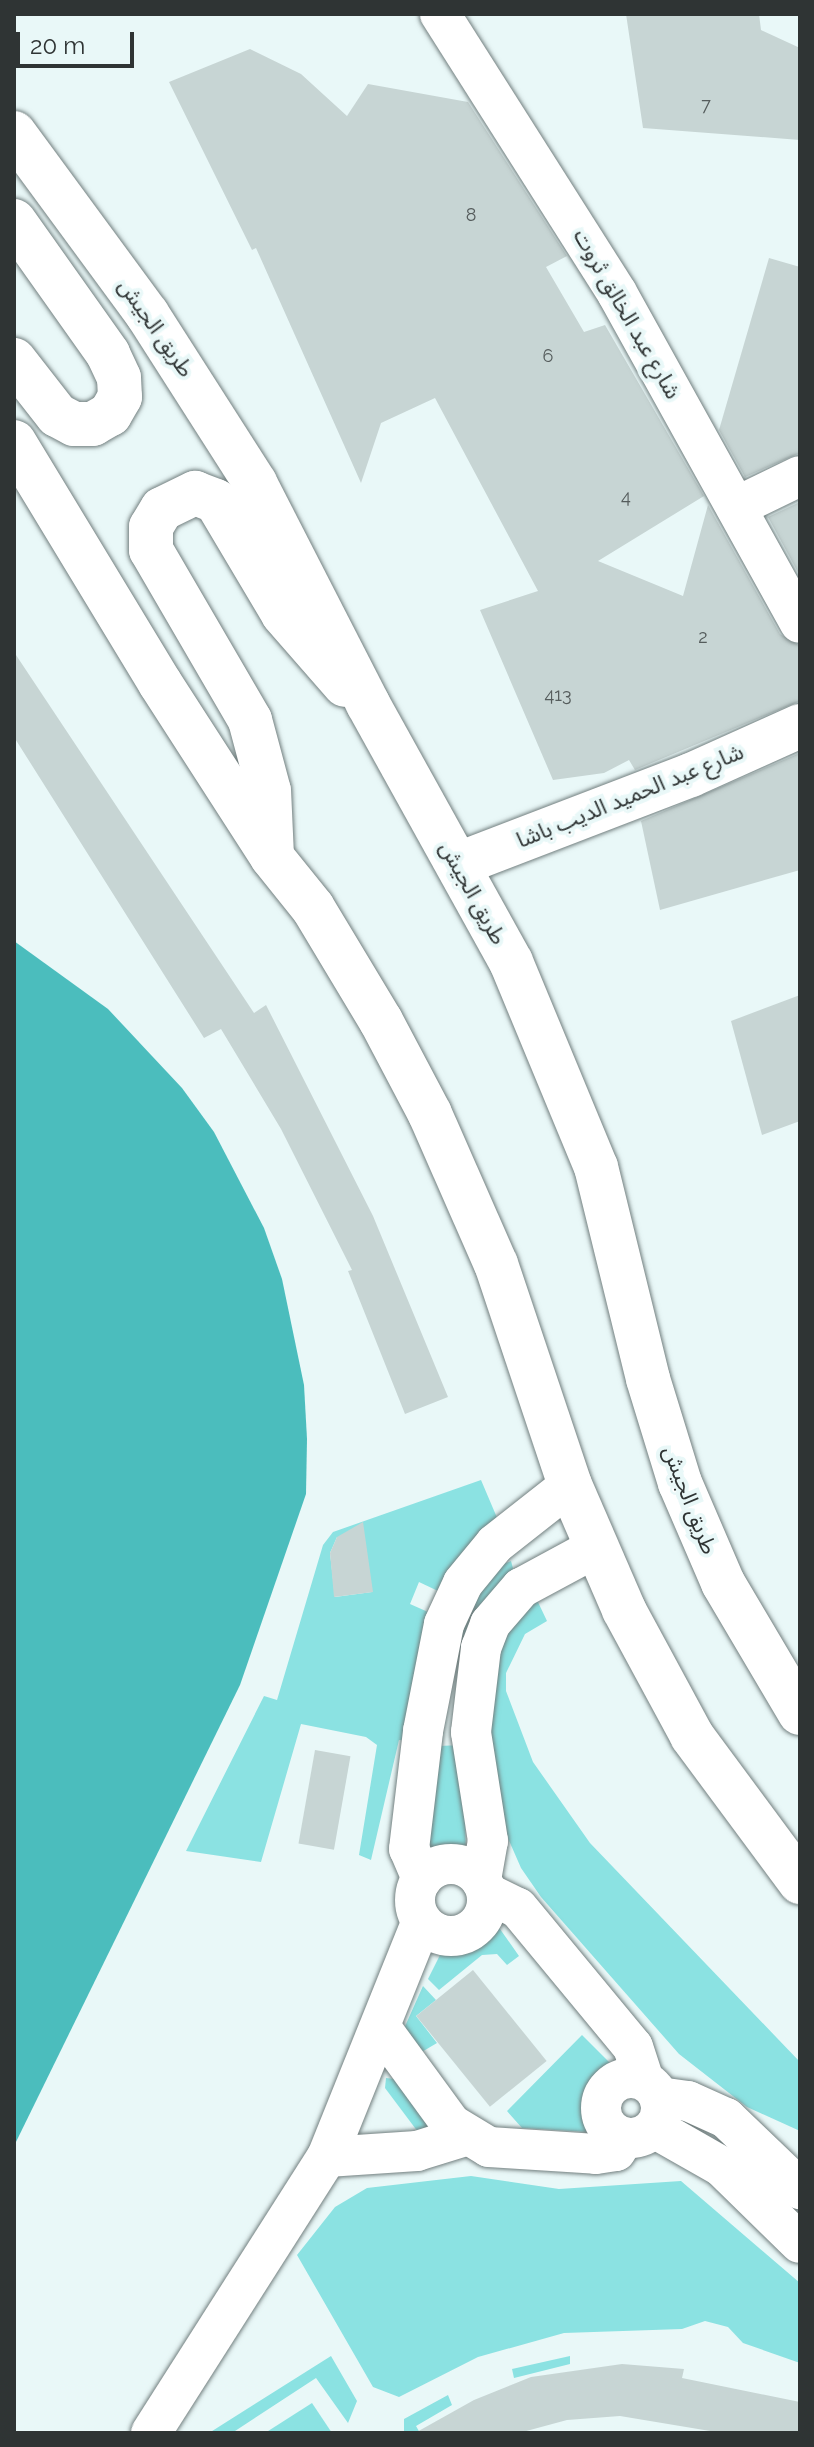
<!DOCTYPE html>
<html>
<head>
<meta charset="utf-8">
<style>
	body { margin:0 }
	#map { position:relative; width:814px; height:2447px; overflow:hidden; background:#e9f8f8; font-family:Raleway,"Noto Sans Arabic",sans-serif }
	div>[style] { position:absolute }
	.green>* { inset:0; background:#8be2e2 }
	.water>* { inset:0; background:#4bbdbd }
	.building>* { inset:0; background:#c7d5d4; transform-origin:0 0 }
	.roads { filter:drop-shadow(0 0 2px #727f7f) drop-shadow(0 0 2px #727f7f) }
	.street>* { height:40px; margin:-20px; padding:0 20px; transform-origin:20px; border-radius:20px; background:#fff }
	.street>.ring { margin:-20px; padding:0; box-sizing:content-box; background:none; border:40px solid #fff; border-radius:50% }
	.secondary>* { height:44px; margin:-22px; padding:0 22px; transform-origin:22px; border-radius:22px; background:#fff }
	.highway>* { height:44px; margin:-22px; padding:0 22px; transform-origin:22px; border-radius:22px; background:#fff }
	span { translate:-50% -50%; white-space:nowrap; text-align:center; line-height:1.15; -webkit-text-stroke:8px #e9f8f8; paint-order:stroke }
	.number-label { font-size:18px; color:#555c5c }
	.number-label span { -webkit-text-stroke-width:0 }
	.street-label { font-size:22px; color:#2f3434 }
	.frame { position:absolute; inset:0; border:16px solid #2f3434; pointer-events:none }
	.scale { position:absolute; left:16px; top:32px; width:118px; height:36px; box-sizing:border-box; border:4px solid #2f3434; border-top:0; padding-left:10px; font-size:24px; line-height:28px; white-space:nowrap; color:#2f3434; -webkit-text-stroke:6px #e9f8f8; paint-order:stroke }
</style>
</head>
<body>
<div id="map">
	<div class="green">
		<i style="clip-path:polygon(evenodd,481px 1480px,498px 1520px,409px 1741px,399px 1740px,371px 1860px,359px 1855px,377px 1745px,366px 1737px,301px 1724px,261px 1862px,186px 1851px,264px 1696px,277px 1700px,323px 1545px,333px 1532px,481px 1480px,337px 1537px,372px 1592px,335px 1597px,330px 1553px,337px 1537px,481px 1480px,419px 1582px,438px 1591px,428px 1612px,410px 1604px,419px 1582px)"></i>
		<i style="clip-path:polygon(511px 1561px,514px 1572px,457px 1656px,458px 1622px,503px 1564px)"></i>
		<i style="clip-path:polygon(537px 1600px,547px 1621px,525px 1634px,506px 1673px,506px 1691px,533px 1762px,590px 1843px,800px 2062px,800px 2131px,747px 2107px,679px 2054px,541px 1897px,521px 1868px,507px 1836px,484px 1695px,508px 1629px)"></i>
		<i style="clip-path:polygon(463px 1745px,466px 1855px,427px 1857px,438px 1746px)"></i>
		<i style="clip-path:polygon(492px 1927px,500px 1929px,519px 1956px,507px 1965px,497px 1954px,482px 1955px,439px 1990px,428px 1979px,441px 1953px,448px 1948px,472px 1950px)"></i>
		<i style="clip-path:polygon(423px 1986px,436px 2000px,416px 2016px,437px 2043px,420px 2053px,402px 2033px)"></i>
		<i style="clip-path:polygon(582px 2035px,612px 2065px,588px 2099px,588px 2132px,522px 2128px,507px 2111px)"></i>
		<i style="clip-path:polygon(386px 2078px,395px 2079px,430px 2128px,418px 2132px,385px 2088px)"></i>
		<i style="clip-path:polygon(471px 2176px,559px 2189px,681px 2181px,800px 2283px,800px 2363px,743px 2343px,728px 2327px,705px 2321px,682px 2329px,564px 2333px,478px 2357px,399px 2397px,373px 2387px,297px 2255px,335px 2207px,367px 2188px)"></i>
		<i style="clip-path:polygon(331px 2356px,357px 2401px,348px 2423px,316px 2378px,232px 2433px,209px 2433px)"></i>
		<i style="clip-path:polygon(570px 2356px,570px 2364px,514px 2378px,512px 2369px)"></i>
		<i style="clip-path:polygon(448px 2395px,452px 2405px,416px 2426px,420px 2433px,404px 2433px,404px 2419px)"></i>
		<i style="clip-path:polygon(312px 2403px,332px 2433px,265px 2433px)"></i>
	</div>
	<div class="water">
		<i style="clip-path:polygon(14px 941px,108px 1009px,182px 1088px,214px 1132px,264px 1228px,282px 1279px,304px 1385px,307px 1439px,306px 1494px,240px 1685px,14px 2146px)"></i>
	</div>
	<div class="building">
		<i style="clip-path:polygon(626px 14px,759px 14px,761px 30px,800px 48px,800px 140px,643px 128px)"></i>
		<i style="clip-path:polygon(250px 49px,301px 74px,347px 116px,368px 84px,468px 102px,567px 256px,546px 267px,584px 332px,605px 325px,704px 496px,598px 561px,683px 596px,708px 505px,780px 634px,800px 646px,800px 701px,635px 770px,629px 760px,604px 773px,553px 780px,480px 610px,538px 591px,435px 398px,381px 423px,361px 483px,256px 248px,252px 250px,169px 82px)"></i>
		<i style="clip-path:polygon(769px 258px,800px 267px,800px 453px,745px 477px,719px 430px)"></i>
		<i style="clip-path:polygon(800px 502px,800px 576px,768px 517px)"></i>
		<i style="clip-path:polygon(14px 652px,254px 1013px,266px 1005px,373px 1216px,448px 1397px,405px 1414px,348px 1271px,352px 1270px,281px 1129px,221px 1029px,204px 1038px,14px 737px)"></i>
		<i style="clip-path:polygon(800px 753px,800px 870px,660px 910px,641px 821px)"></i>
		<i style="clip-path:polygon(800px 995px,800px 1121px,762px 1135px,731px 1021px)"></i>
		<i style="clip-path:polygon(363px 1522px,373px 1592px,334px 1597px,330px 1553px,337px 1537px)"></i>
		<i style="left:315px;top:1750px;width:36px;height:95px;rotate:10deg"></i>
		<i style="left:473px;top:1970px;width:117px;height:73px;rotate:51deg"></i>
		<i style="clip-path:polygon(622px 2364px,684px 2369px,682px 2378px,800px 2402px,800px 2433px,722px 2433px,620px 2416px,567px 2420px,519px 2433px,415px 2433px,474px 2400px,531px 2377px)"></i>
	</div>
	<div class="roads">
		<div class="street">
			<i style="left:440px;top:14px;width:330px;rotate:57.6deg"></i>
			<i style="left:617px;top:293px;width:377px;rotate:61deg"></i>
			<i style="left:736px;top:507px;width:71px;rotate:-25.8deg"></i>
			<i class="ring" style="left:415px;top:1864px;width:32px;height:32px"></i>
			<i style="left:422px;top:1879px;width:33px;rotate:-113deg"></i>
			<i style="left:409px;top:1849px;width:119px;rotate:-83.2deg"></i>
			<i style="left:423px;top:1731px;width:109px;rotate:-78.9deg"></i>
			<i style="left:444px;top:1624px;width:45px;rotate:-65.1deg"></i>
			<i style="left:463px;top:1583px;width:50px;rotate:-50.6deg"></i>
			<i style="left:495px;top:1544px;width:95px;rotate:-38.2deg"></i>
			<i style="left:481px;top:1880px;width:40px;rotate:-80deg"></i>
			<i style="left:488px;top:1841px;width:110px;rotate:-98.9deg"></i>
			<i style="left:471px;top:1732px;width:85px;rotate:-83.2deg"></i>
			<i style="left:481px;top:1648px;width:26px;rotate:-69deg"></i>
			<i style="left:490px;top:1624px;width:48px;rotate:-49.3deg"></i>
			<i style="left:521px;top:1588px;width:84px;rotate:-28.4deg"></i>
			<i style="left:487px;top:1893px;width:34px;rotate:26deg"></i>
			<i style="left:518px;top:1908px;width:180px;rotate:50.4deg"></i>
			<i style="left:633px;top:2047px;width:35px;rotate:72deg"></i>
			<i style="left:381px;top:2028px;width:119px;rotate:53.9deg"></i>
			<i style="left:451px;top:2124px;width:44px;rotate:31.2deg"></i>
			<i style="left:489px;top:2147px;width:107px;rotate:3.7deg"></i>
			<i style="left:596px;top:2154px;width:20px;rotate:-9deg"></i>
			<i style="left:616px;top:2151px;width:15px;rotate:-58deg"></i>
			<i class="ring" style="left:601px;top:2078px;width:20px;height:20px"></i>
			<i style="left:659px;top:2097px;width:29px;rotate:8deg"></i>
			<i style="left:688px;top:2101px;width:42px;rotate:24.1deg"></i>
			<i style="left:726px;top:2118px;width:103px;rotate:43.8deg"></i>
			<i style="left:654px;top:2128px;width:77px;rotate:29.6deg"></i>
			<i style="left:721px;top:2166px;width:110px;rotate:44.3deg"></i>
			<i style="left:327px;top:2157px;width:90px;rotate:-3.8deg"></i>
			<i style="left:417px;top:2151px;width:50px;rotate:-17.4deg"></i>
			<i style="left:151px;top:2433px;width:327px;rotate:-57.5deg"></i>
			<i style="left:327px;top:2157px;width:254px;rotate:-68.1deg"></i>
		</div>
		<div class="secondary">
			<i style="left:459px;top:864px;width:248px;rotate:-21deg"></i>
			<i style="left:691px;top:775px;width:120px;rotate:-24.2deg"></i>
		</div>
		<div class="highway">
			<i style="left:14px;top:133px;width:225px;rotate:53.7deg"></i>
			<i style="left:147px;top:314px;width:201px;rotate:57.4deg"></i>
			<i style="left:255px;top:483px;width:248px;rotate:62.9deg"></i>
			<i style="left:368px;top:704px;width:295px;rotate:61deg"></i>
			<i style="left:511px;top:962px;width:222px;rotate:67.5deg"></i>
			<i style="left:596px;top:1167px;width:218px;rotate:76.2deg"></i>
			<i style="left:648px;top:1379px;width:109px;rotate:72.9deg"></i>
			<i style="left:680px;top:1483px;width:109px;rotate:66.7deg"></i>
			<i style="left:723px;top:1583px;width:151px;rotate:59.4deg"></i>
			<i style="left:14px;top:221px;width:163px;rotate:54.7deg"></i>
			<i style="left:108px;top:354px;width:26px;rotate:65deg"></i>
			<i style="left:119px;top:378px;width:19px;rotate:87deg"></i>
			<i style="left:120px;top:397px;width:20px;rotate:120deg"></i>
			<i style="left:110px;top:414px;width:20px;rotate:150deg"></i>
			<i style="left:93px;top:424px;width:19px;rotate:180deg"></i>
			<i style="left:74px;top:424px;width:19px;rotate:-152deg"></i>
			<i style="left:57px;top:415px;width:70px;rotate:-128deg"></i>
			<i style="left:14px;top:442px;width:282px;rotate:58.8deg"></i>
			<i style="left:160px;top:683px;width:207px;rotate:57.2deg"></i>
			<i style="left:272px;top:857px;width:65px;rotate:51.2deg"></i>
			<i style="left:313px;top:908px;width:132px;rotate:59deg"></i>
			<i style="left:381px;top:1021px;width:105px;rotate:62.2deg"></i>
			<i style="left:430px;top:1114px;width:164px;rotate:66.3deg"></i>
			<i style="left:496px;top:1264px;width:233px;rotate:71.5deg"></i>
			<i style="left:570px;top:1485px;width:136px;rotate:66.6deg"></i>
			<i style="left:624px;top:1610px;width:143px;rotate:61.6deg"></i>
			<i style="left:692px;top:1736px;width:182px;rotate:53.5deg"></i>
			<i style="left:272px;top:856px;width:65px;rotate:-92.6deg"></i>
			<i style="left:269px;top:791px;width:73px;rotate:-105deg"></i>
			<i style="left:250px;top:720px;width:197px;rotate:-120.2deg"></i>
			<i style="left:151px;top:550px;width:23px;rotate:-90deg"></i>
			<i style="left:151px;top:527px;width:21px;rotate:-59deg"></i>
			<i style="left:162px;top:509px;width:37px;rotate:-26deg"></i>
			<i style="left:195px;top:493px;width:22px;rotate:21deg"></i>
			<i style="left:216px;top:501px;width:131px;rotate:59.3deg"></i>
			<i style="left:283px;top:614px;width:94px;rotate:48.9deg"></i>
		</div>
	</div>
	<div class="number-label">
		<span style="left:706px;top:105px">7</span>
		<span style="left:471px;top:215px">8</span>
		<span style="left:548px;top:356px">6</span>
		<span style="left:626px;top:497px">4</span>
		<span style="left:703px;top:637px">2</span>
		<span style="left:558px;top:695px">413</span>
	</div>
	<div class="street-label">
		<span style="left:627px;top:314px;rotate:60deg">شارع عبد الخالق ثروت</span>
		<span style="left:156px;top:328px;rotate:55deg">طريق الجيش</span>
		<span style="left:630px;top:796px;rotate:-22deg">شارع عبد الحميد الديب باشا</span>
		<span style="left:473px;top:893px;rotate:61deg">طريق الجيش</span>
		<span style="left:690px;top:1500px;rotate:69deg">طريق الجيش</span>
	</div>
	<div class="frame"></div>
	<div class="scale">20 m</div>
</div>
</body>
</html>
